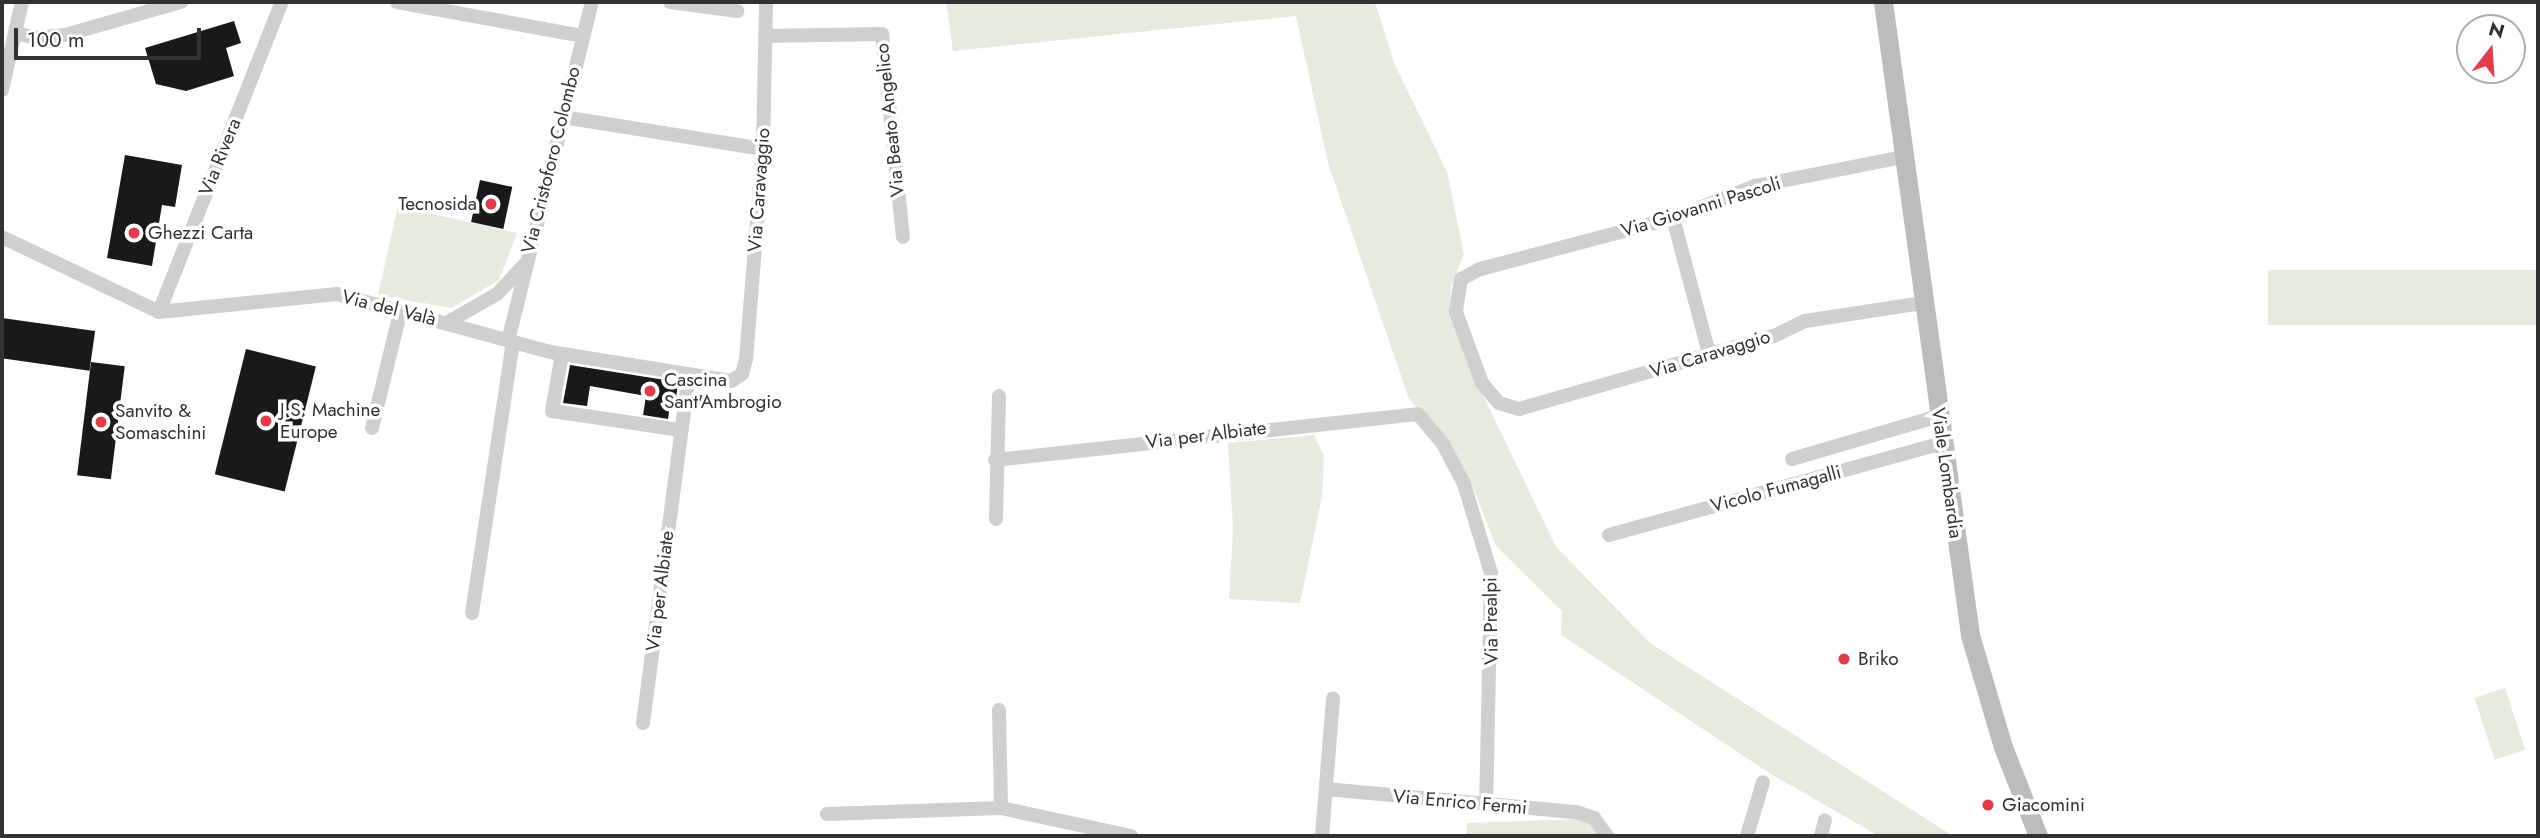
<!DOCTYPE html>
<html>
<head>
<meta charset="utf-8">
<style>
	body { margin:0 }
	#map { position:relative; width:2540px; height:838px; overflow:hidden; background:#fff; font-family:Jost,sans-serif }
	div>[style] { position:absolute }
	.green>* { inset:0; background:#e5ebde; transform-origin:0 0 }
	.building>* { inset:0; background:#191919; transform-origin:0 0 }
	.minor>* { height:14px; margin:-7px; padding:0 7px; transform-origin:7px; border-radius:7px; background:#cfcfcf }
	.secondary>* { height:19px; margin:-9.5px; padding:0 9.5px; transform-origin:9.5px; border-radius:9.5px; background:#bcbcbc }
	.dots>* { width:19px; height:19px; translate:-50% -50%; box-sizing:border-box; border:4px solid #fff; border-radius:50% }
	span { translate:-50% -50%; white-space:nowrap; text-align:center; line-height:1.15; -webkit-text-stroke:7px #fff; paint-order:stroke }
	.street-label { font-size:19px; color:#323232 }
	.poi-label { font-size:19px; color:#323232 }
	.right { translate:-100% -50%; text-align:right }
	.left { translate:0 -50%; text-align:left }
	.frame { position:absolute; inset:0; border:4px solid #323232; pointer-events:none }
	.north { position:absolute; left:2456px; top:14px; width:70px; height:70px; box-sizing:border-box; background:#fff; border:2px solid #adadad; border-radius:50%; rotate:17deg; font-size:19px; font-weight:700; line-height:28px; text-align:center; color:#323232 }
	.north::after { content:''; display:block; margin:auto; width:24px; height:32px; background:#e23b49; clip-path:polygon(50% 0,100% 100%,50% 72%,0 100%) }
	.scale { position:absolute; left:14px; top:28px; width:187px; height:32px; box-sizing:border-box; border:4px solid #323232; border-top:0; padding-left:9px; font-size:21px; line-height:24px; white-space:nowrap; color:#323232; -webkit-text-stroke:5px #fff; paint-order:stroke }
</style>
</head>
<body>
<div id="map">
	<div class="green">
		<i style="clip-path:polygon(946px 2px,1375px 2px,1395px 65px,1447px 172px,1464px 254px,1451px 286px,1450px 309px,1466px 360px,1556px 547px,1650px 643px,1953px 836px,1879px 836px,1771px 774px,1561px 635px,1562px 611px,1496px 546px,1471px 482px,1447px 440px,1409px 399px,1328px 163px,1296px 16px,953px 51px)"></i>
		<i style="clip-path:polygon(398px 206px,517px 233px,499px 280px,451px 308px,378px 295px)"></i>
		<i style="left:2538px;top:270px;width:55px;height:270px;rotate:90deg"></i>
		<i style="clip-path:polygon(1314px 435px,1324px 456px,1322px 497px,1300px 603px,1229px 599px,1233px 529px,1228px 443px)"></i>
		<i style="left:2505px;top:688px;width:65px;height:32px;rotate:72deg"></i>
		<i style="clip-path:polygon(1585px 819px,1600px 836px,1466px 836px,1467px 823px)"></i>
	</div>
	<div class="building">
		<i style="clip-path:polygon(234px 21px,241px 43px,226px 48px,234px 76px,186px 91px,156px 84px,145px 48px)"></i>
		<i style="clip-path:polygon(125px 155px,182px 165px,175px 207px,162px 205px,152px 266px,107px 258px)"></i>
		<i style="left:480px;top:180px;width:33px;height:43px;rotate:12deg"></i>
		<i style="left:2px;top:318px;width:94px;height:40px;rotate:8deg"></i>
		<i style="left:246px;top:349px;width:72px;height:129px;rotate:14deg"></i>
		<i style="left:91px;top:362px;width:34px;height:114px;rotate:7deg"></i>
		<i style="clip-path:polygon(570px 365px,678px 382px,675px 407px,670px 406px,668px 419px,643px 415px,646px 396px,590px 386px,587px 406px,563px 403px)"></i>
	</div>
	<div class="minor">
		<i style="left:397px;top:2px;width:188px;rotate:10.4deg"></i>
		<i style="left:670px;top:2px;width:68px;rotate:7.7deg"></i>
		<i style="left:15px;top:33px;width:23px;rotate:13deg"></i>
		<i style="left:37px;top:38px;width:28px;rotate:-6deg"></i>
		<i style="left:65px;top:35px;width:121px;rotate:-15.9deg"></i>
		<i style="left:765px;top:36px;width:117px;rotate:-1deg"></i>
		<i style="left:882px;top:34px;width:204px;rotate:84.1deg"></i>
		<i style="left:2px;top:90px;width:90px;rotate:-77.2deg"></i>
		<i style="left:563px;top:117px;width:203px;rotate:9.1deg"></i>
		<i style="left:1903px;top:157px;width:151px;rotate:168.9deg"></i>
		<i style="left:1755px;top:186px;width:84px;rotate:158.3deg"></i>
		<i style="left:1677px;top:217px;width:204px;rotate:165.2deg"></i>
		<i style="left:1480px;top:269px;width:21px;rotate:152deg"></i>
		<i style="left:1461px;top:279px;width:33px;rotate:99deg"></i>
		<i style="left:1456px;top:312px;width:76px;rotate:69.9deg"></i>
		<i style="left:1482px;top:383px;width:26px;rotate:50deg"></i>
		<i style="left:1499px;top:403px;width:21px;rotate:17deg"></i>
		<i style="left:1519px;top:409px;width:265px;rotate:-16deg"></i>
		<i style="left:1774px;top:336px;width:34px;rotate:-26deg"></i>
		<i style="left:1805px;top:321px;width:118px;rotate:-8.7deg"></i>
		<i style="left:1673px;top:218px;width:140px;rotate:75.1deg"></i>
		<i style="left:2px;top:237px;width:174px;rotate:25.5deg"></i>
		<i style="left:159px;top:312px;width:179px;rotate:-5.8deg"></i>
		<i style="left:337px;top:294px;width:221px;rotate:15.2deg"></i>
		<i style="left:550px;top:352px;width:183px;rotate:9.1deg"></i>
		<i style="left:731px;top:381px;width:13px;rotate:-32deg"></i>
		<i style="left:742px;top:374px;width:16px;rotate:-75deg"></i>
		<i style="left:746px;top:359px;width:211px;rotate:-85.4deg"></i>
		<i style="left:763px;top:149px;width:147px;rotate:-88.8deg"></i>
		<i style="left:159px;top:312px;width:334px;rotate:-68.4deg"></i>
		<i style="left:448px;top:322px;width:56px;rotate:-29.7deg"></i>
		<i style="left:497px;top:294px;width:44px;rotate:-46.8deg"></i>
		<i style="left:509px;top:337px;width:345px;rotate:-76.1deg"></i>
		<i style="left:562px;top:354px;width:58px;rotate:100deg"></i>
		<i style="left:552px;top:411px;width:129px;rotate:8.4deg"></i>
		<i style="left:372px;top:428px;width:122px;rotate:-76.3deg"></i>
		<i style="left:1792px;top:459px;width:153px;rotate:-16.3deg"></i>
		<i style="left:995px;top:460px;width:425px;rotate:-6.2deg"></i>
		<i style="left:1418px;top:414px;width:39px;rotate:50deg"></i>
		<i style="left:1443px;top:444px;width:45px;rotate:62.3deg"></i>
		<i style="left:1464px;top:484px;width:93px;rotate:73.1deg"></i>
		<i style="left:1491px;top:573px;width:231px;rotate:91.2deg"></i>
		<i style="left:996px;top:519px;width:123px;rotate:-88.6deg"></i>
		<i style="left:1609px;top:535px;width:347px;rotate:-15.4deg"></i>
		<i style="left:472px;top:613px;width:268px;rotate:-81.4deg"></i>
		<i style="left:512px;top:348px;width:11px;rotate:-105deg"></i>
		<i style="left:999px;top:710px;width:98px;rotate:88.8deg"></i>
		<i style="left:643px;top:723px;width:351px;rotate:-82.5deg"></i>
		<i style="left:1326px;top:789px;width:251px;rotate:5.3deg"></i>
		<i style="left:1576px;top:812px;width:19px;rotate:18deg"></i>
		<i style="left:1594px;top:818px;width:22px;rotate:54deg"></i>
		<i style="left:827px;top:814px;width:174px;rotate:-2deg"></i>
		<i style="left:1001px;top:808px;width:133px;rotate:12.2deg"></i>
		<i style="left:1322px;top:836px;width:138px;rotate:-85.4deg"></i>
		<i style="left:1747px;top:836px;width:56px;rotate:-73.5deg"></i>
		<i style="left:1821px;top:836px;width:16px;rotate:-76deg"></i>
	</div>
	<div class="secondary">
		<i style="left:1883px;top:2px;width:639px;rotate:82.17deg"></i>
		<i style="left:1970px;top:635px;width:117px;rotate:73.6deg"></i>
		<i style="left:2003px;top:747px;width:96px;rotate:68.5deg"></i>
	</div>
	<div class="dots">
		<i style="left:491px;top:204px;background:#e23b49"></i>
		<i style="left:134px;top:233px;background:#e23b49"></i>
		<i style="left:650px;top:391px;background:#e23b49"></i>
		<i style="left:266px;top:421px;background:#e23b49"></i>
		<i style="left:101px;top:422px;background:#e23b49"></i>
		<i style="left:1844px;top:659px;background:#e23b49"></i>
		<i style="left:1988px;top:805px;background:#e23b49"></i>
	</div>
	<div class="street-label">
		<span style="left:890px;top:120px;rotate:-96deg">Via Beato Angelico</span>
		<span style="left:220px;top:157px;rotate:-68deg">Via Rivera</span>
		<span style="left:551px;top:160px;rotate:-76deg">Via Cristoforo Colombo</span>
		<span style="left:759px;top:190px;rotate:-86deg">Via Caravaggio</span>
		<span style="left:1701px;top:207px;rotate:-17deg">Via Giovanni Pascoli</span>
		<span style="left:389px;top:308px;rotate:14deg">Via del Valà</span>
		<span style="left:1710px;top:354px;rotate:-17deg">Via Caravaggio</span>
		<span style="left:1206px;top:435px;rotate:-7deg">Via per Albiate</span>
		<span style="left:1947px;top:473px;rotate:82deg">Viale Lombardia</span>
		<span style="left:1776px;top:489px;rotate:-15deg">Vicolo Fumagalli</span>
		<span style="left:660px;top:591px;rotate:-83deg">Via per Albiate</span>
		<span style="left:1491px;top:621px;rotate:-91deg">Via Prealpi</span>
		<span style="left:1460px;top:802px;rotate:5deg">Via Enrico Fermi</span>
	</div>
	<div class="poi-label">
		<span class="right" style="left:477px;top:204px">Tecnosida</span>
		<span class="left" style="left:148px;top:233px">Ghezzi Carta</span>
		<span class="left" style="left:664px;top:391px">Cascina<br>Sant'Ambrogio</span>
		<span class="left" style="left:280px;top:421px">J.S. Machine<br>Europe</span>
		<span class="left" style="left:115px;top:422px">Sanvito &amp;<br>Somaschini</span>
		<span class="left" style="left:1858px;top:659px">Briko</span>
		<span class="left" style="left:2002px;top:805px">Giacomini</span>
	</div>
	<div class="frame"></div>
	<div class="north">N</div>
	<div class="scale">100 m</div>
</div>
</body>
</html>
